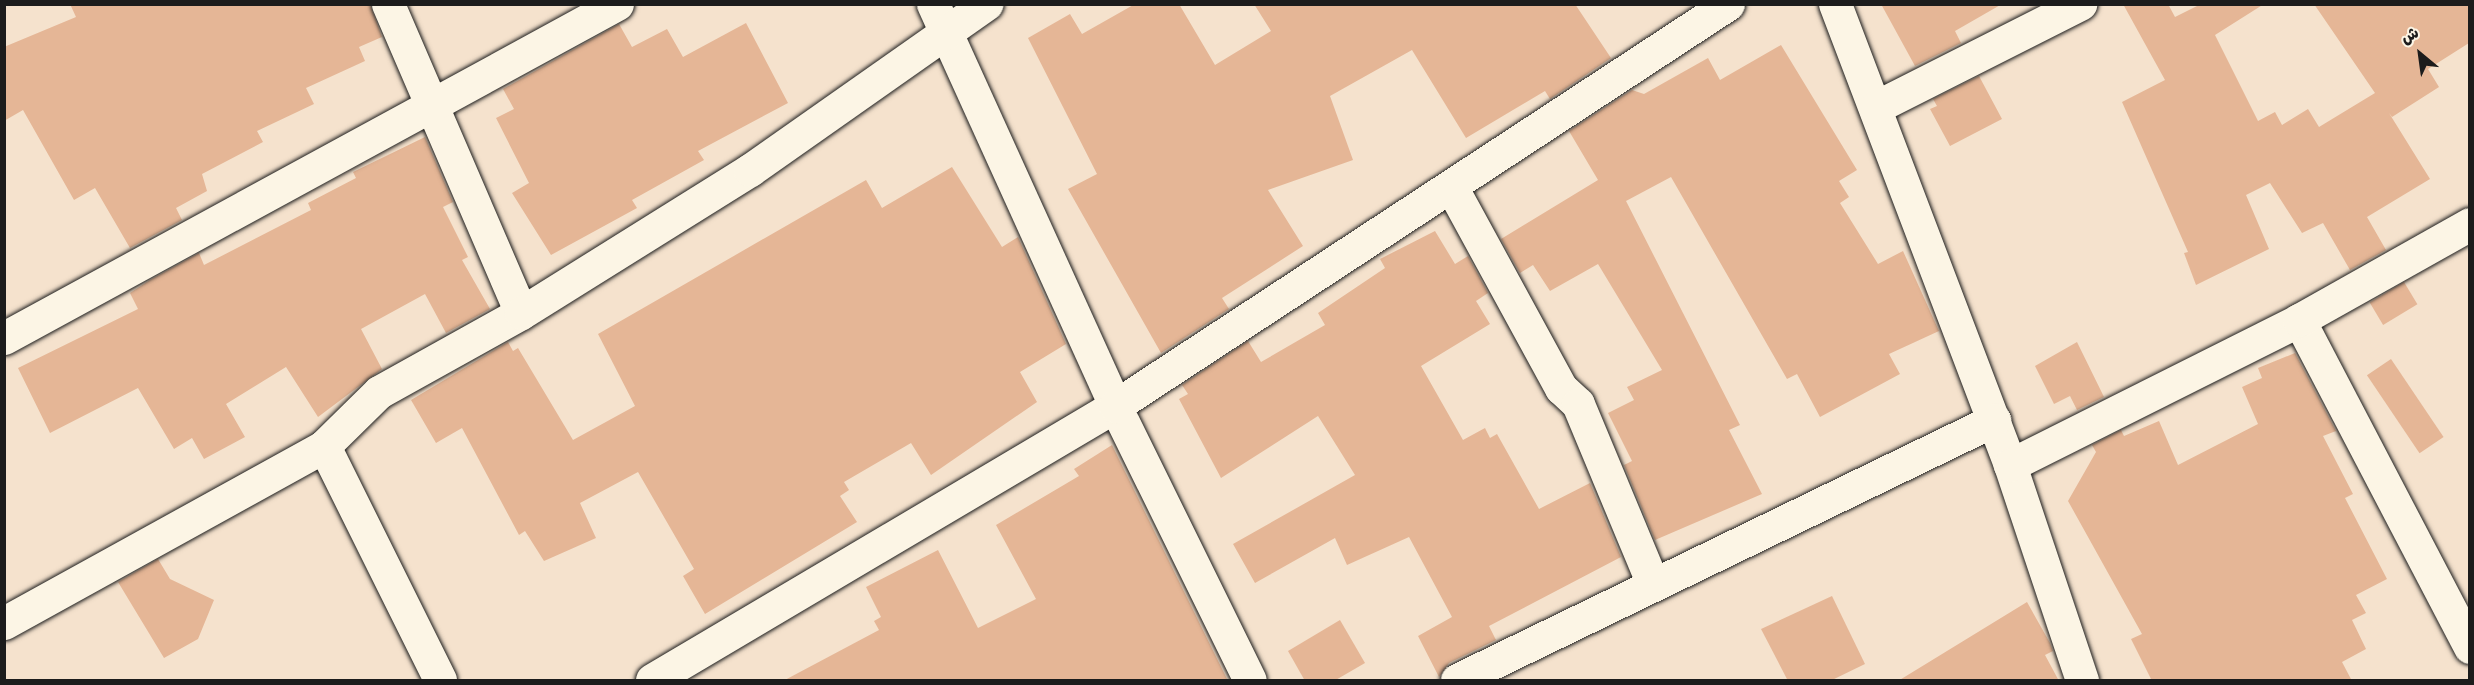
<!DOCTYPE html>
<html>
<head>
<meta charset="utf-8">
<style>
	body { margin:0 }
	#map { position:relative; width:2474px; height:685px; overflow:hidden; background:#f5e2cd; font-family:"Gochi Hand","Playpen Sans Arabic",sans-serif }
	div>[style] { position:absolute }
	.building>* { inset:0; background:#e5b696; transform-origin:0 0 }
	.roads { filter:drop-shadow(0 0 2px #1c1c1c) drop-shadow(0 0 2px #1c1c1c) }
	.street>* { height:33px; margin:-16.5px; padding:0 16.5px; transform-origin:16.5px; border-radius:16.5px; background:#fcf5e5 }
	span { translate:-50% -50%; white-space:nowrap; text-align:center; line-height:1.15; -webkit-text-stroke:6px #fcf5e5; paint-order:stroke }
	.frame { position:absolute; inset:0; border:6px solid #1c1c1c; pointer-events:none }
	.north { position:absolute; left:2390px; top:24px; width:60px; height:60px; -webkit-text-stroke:4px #fcf5e5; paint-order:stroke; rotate:331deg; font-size:16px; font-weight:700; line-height:24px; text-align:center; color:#1c1c1c }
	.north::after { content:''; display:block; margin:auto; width:21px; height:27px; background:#1c1c1c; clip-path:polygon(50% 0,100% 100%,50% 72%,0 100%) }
</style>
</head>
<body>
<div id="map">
	<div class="building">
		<i style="clip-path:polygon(70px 4px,370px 4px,382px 37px,359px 47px,365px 61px,306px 88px,314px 104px,257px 131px,263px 142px,202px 174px,207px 191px,176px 208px,182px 220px,130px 248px,95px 188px,74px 200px,23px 110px,4px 121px,4px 47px,76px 17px)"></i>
		<i style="clip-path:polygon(1135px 4px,1179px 4px,1215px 65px,1271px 31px,1254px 4px,1575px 4px,1611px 58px,1550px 99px,1545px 91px,1466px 138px,1412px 50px,1330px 96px,1353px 160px,1268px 190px,1303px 246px,1222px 298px,1229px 309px,1161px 353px,1068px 189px,1097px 174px,1028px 38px,1070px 14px,1082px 34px)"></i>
		<i style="clip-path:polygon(1881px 4px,2002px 4px,1955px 31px,1961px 43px,1915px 66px)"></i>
		<i style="clip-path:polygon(2123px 4px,2168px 4px,2175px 17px,2201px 4px,2264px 4px,2215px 35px,2258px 121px,2275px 112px,2282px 125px,2308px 109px,2319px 127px,2375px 93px,2314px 4px,2469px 4px,2469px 43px,2428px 69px,2439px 87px,2392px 117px,2389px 113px,2430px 179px,2367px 217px,2386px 250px,2350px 270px,2323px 223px,2302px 233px,2270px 183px,2246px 195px,2269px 249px,2196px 285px,2184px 253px,2188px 252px,2122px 102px,2165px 80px)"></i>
		<i style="clip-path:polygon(746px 23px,788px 103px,698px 151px,704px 160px,632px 200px,637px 208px,551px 255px,512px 193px,529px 183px,496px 118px,514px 109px,503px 89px,619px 24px,632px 47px,667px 29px,683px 57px)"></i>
		<i style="clip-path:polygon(1781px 45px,1857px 170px,1839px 181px,1849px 197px,1840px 203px,1878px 264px,1903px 251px,1939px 331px,1889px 354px,1900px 374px,1820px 417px,1797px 374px,1787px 379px,1671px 177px,1626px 201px,1740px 425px,1729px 430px,1762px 494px,1655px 540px,1624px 465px,1632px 461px,1608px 413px,1634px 400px,1627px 387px,1662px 370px,1598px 264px,1550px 291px,1533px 265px,1520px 273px,1501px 239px,1598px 180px,1569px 131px,1632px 90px,1644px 94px,1708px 58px,1720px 80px)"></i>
		<i style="clip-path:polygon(1979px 76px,2002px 119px,1950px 146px,1930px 109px,1937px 106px,1933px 99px)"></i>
		<i style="clip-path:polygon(425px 137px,453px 202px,443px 207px,468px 257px,462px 260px,490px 309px,446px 333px,425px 294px,361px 329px,382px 369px,318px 417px,286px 367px,226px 404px,245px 437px,204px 459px,192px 438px,174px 449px,138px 388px,50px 433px,18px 368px,138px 309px,130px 293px,150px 280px,199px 253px,204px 265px,311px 210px,308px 203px,356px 178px,353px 172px)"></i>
		<i style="clip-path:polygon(952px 167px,1002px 247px,1018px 237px,1066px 344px,1020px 372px,1037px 402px,931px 475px,911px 443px,844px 482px,849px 490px,840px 496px,857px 522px,705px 614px,683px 576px,694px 569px,638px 472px,580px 503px,596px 538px,544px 561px,525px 531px,519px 535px,462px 428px,436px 443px,411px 400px,508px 342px,513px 351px,518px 348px,573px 440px,635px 406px,598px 334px,866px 180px,882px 208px)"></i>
		<i style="clip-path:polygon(1435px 231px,1455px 264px,1468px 256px,1488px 293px,1476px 301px,1490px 324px,1421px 366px,1463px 440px,1485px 428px,1490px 438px,1497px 434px,1539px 509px,1590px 483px,1621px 557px,1489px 626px,1496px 640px,1449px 663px,1439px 677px,1418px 636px,1452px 617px,1409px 537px,1347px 565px,1335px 538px,1255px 583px,1233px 544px,1355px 475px,1318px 416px,1221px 478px,1179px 399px,1188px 394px,1182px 385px,1248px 341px,1261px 362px,1325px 325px,1318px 313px,1385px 268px,1380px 259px)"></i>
		<i style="left:2404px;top:282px;width:26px;height:40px;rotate:59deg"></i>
		<i style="clip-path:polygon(2077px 342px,2104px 397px,2077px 410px,2070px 396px,2054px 404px,2035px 366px)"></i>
		<i style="clip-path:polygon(2295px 353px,2336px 431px,2323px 436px,2353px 494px,2345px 498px,2387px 579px,2356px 595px,2366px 613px,2352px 620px,2366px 649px,2342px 662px,2352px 681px,2152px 681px,2131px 639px,2142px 634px,2068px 501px,2096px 452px,2092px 445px,2121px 430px,2124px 436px,2159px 421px,2178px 465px,2258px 424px,2242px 387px,2262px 378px,2258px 368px)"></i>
		<i style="left:2391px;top:359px;width:94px;height:29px;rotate:56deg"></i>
		<i style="clip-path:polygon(1112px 445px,1228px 681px,783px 681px,879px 630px,874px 621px,881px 617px,866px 587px,938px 550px,978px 628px,1036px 599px,996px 525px,1079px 476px,1074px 469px)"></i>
		<i style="clip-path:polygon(158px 559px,170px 579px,214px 600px,198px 639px,164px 658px,118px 582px)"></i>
		<i style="clip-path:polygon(1832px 596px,1865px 664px,1830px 681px,1788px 681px,1761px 629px)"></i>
		<i style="clip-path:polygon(2027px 602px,2050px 643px,2053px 651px,2045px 655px,2059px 681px,1898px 681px)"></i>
		<i style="clip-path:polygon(1340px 620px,1365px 663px,1334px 681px,1305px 681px,1288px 651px)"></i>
	</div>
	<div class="roads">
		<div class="street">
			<i style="left:388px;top:4px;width:336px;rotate:66.7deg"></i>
			<i style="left:933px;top:4px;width:441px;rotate:65.6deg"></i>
			<i style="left:1115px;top:406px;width:305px;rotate:63.8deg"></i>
			<i style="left:1835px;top:4px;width:493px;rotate:69.2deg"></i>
			<i style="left:2010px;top:465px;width:227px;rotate:71.5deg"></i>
			<i style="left:1876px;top:107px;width:229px;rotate:-26.8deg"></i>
			<i style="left:1453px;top:190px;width:226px;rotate:61.4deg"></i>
			<i style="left:1561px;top:388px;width:23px;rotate:43deg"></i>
			<i style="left:1578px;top:404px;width:195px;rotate:67.4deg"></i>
			<i style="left:2299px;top:320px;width:369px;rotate:62.4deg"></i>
			<i style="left:4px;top:338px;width:698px;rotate:-28.58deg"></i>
			<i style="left:324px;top:446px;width:261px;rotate:63.6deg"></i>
			<i style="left:2010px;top:465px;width:323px;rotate:-26.6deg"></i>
			<i style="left:2299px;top:320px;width:196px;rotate:-29.3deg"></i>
			<i style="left:4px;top:623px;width:366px;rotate:-28.9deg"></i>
			<i style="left:324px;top:446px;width:77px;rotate:-44.5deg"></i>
			<i style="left:379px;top:392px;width:162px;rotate:-29.1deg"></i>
			<i style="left:521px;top:313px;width:270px;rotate:-32deg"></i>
			<i style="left:750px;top:170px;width:289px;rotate:-35.1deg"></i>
			<i style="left:652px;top:680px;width:538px;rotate:-30.62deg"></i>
			<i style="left:1115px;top:406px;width:733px;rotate:-33.26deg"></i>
			<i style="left:1457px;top:680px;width:597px;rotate:-25.83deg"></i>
		</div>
	</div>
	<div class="frame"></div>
	<div class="north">ش</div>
</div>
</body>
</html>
